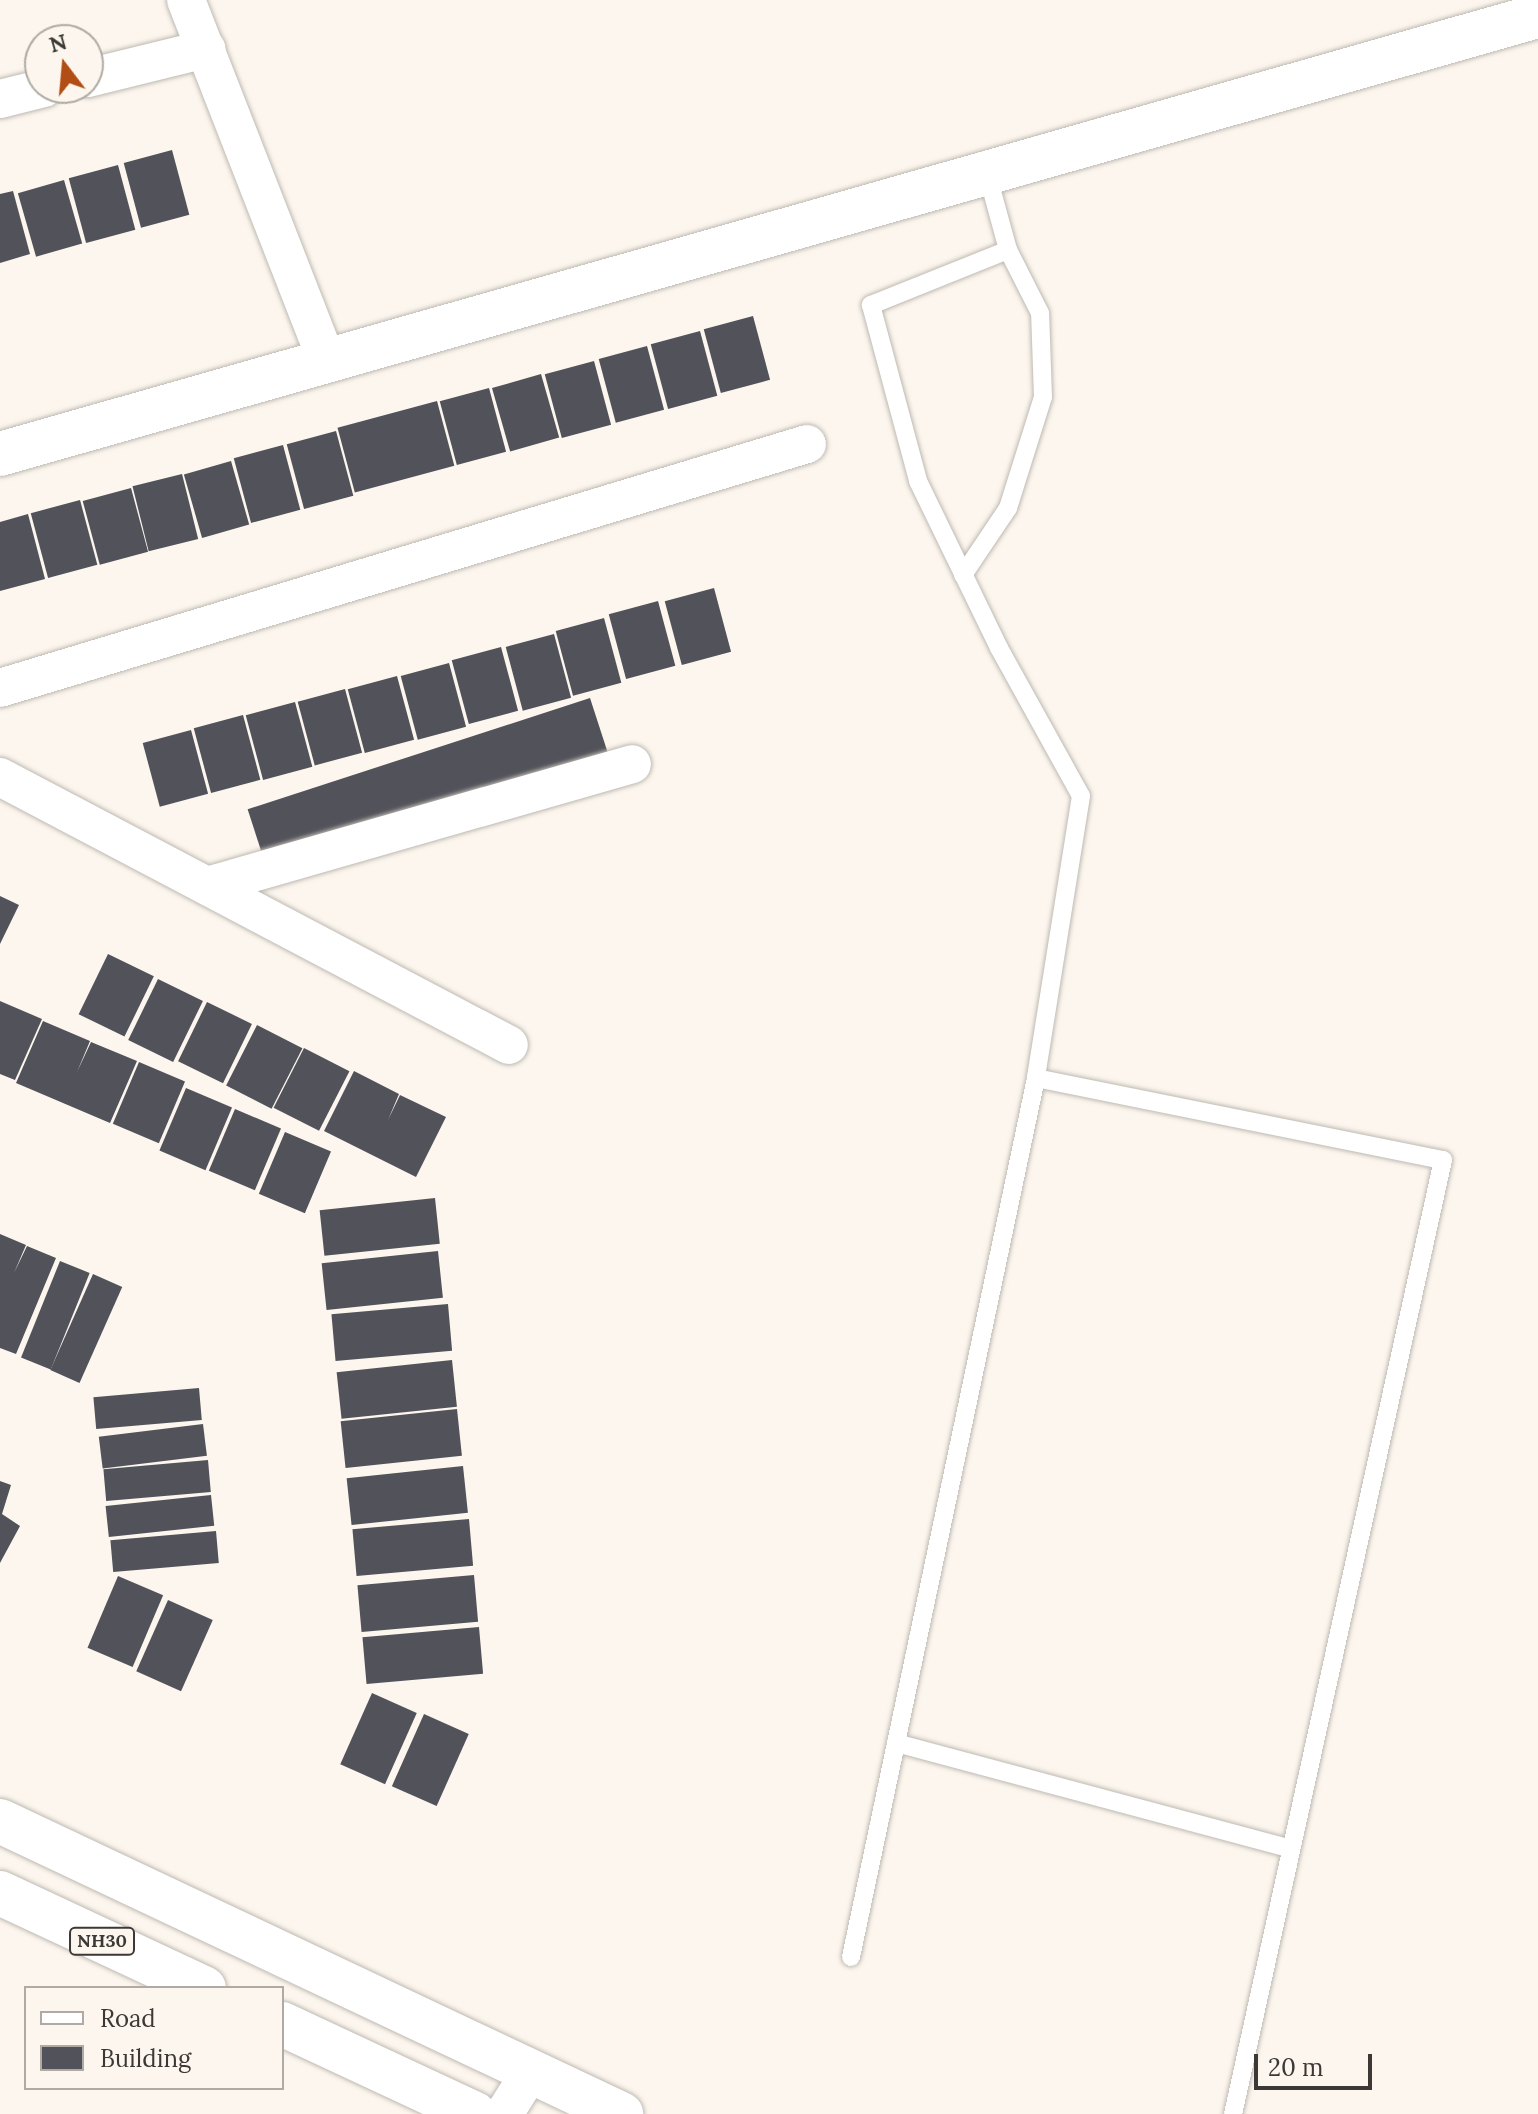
<!DOCTYPE html>
<html>
<head>
<meta charset="utf-8">
<style>
	body { margin:0 }
	#map { position:relative; width:1538px; height:2114px; overflow:hidden; background:#fcf6ee; font-family:Lora,serif }
	div>[style] { position:absolute }
	.building>* { inset:0; background:#52525a; transform-origin:0 0 }
	.roads { filter:drop-shadow(0 0 2px #beb9b2) drop-shadow(0 0 2px #beb9b2) }
	.lane>* { height:18px; margin:-9px; padding:0 9px; transform-origin:9px; border-radius:9px; background:#fff }
	.street>* { height:38px; margin:-19px; padding:0 19px; transform-origin:19px; border-radius:19px; background:#fff }
	.secondary>* { height:44px; margin:-22px; padding:0 22px; transform-origin:22px; border-radius:22px; background:#fff }
	.highway>* { height:44px; margin:-22px; padding:0 22px; transform-origin:22px; border-radius:22px; background:#fff }
	span { translate:-50% -50%; white-space:nowrap; text-align:center; line-height:1.15; -webkit-text-stroke:8px #fcf6ee; paint-order:stroke }
	.shield-label span { padding:2px 6px; background:#fcf6ee; border:2px solid; border-radius:6px; -webkit-text-stroke-width:0 }
	.shield-label { font-size:18px; color:#3b3835; font-weight:700 }
	.legend { position:absolute; left:24px; top:1986px; width:260px; height:104px; box-sizing:border-box; background:#fcf6ee; border:2px solid #afaaa4; margin:0; padding:10px 14px; list-style:none; font-size:24px; color:#3b3835 }
	.legend li { display:flex; align-items:center; gap:16px; height:40px }
	.legend b { width:40px; border:2px solid #afaaa4 }
	.north { position:absolute; left:24px; top:24px; width:80px; height:80px; box-sizing:border-box; background:#fcf6ee; border:2px solid #afaaa4; border-radius:50%; rotate:344deg; font-size:22px; font-weight:700; line-height:32px; text-align:center; color:#3b3835 }
	.north::after { content:''; display:block; margin:auto; width:28px; height:36px; background:#b14e16; clip-path:polygon(50% 0,100% 100%,50% 72%,0 100%) }
	.scale { position:absolute; left:1254px; top:2054px; width:118px; height:36px; box-sizing:border-box; border:4px solid #3b3835; border-top:0; padding-left:10px; font-size:24px; line-height:28px; white-space:nowrap; color:#3b3835; -webkit-text-stroke:6px #fcf6ee; paint-order:stroke }
</style>
</head>
<body>
<div id="map">
	<div class="building">
		<i style="left:172px;top:150px;width:67px;height:50px;rotate:75deg"></i>
		<i style="left:118px;top:165px;width:67px;height:51px;rotate:75deg"></i>
		<i style="left:64px;top:180px;width:66px;height:48px;rotate:74deg"></i>
		<i style="clip-path:polygon(13px 191px,30px 254px,0 263px,0 194px)"></i>
		<i style="left:753px;top:316px;width:66px;height:51px;rotate:75deg"></i>
		<i style="left:700px;top:331px;width:67px;height:51px;rotate:75deg"></i>
		<i style="left:647px;top:346px;width:66px;height:50px;rotate:75deg"></i>
		<i style="left:594px;top:361px;width:66px;height:51px;rotate:75deg"></i>
		<i style="left:541px;top:374px;width:66px;height:51px;rotate:74deg"></i>
		<i style="left:489px;top:388px;width:66px;height:51px;rotate:75deg"></i>
		<i style="left:437px;top:401px;width:67px;height:103px;rotate:75deg"></i>
		<i style="left:336px;top:431px;width:67px;height:51px;rotate:75deg"></i>
		<i style="left:283px;top:445px;width:67px;height:51px;rotate:75deg"></i>
		<i style="left:231px;top:461px;width:66px;height:49px;rotate:74deg"></i>
		<i style="left:182px;top:474px;width:67px;height:51px;rotate:76deg"></i>
		<i style="left:131px;top:488px;width:66px;height:50px;rotate:75deg"></i>
		<i style="left:80px;top:500px;width:67px;height:51px;rotate:75deg"></i>
		<i style="clip-path:polygon(28px 514px,45px 579px,0 591px,0 522px)"></i>
		<i style="left:714px;top:588px;width:66px;height:51px;rotate:75deg"></i>
		<i style="left:658px;top:601px;width:67px;height:51px;rotate:75deg"></i>
		<i style="left:604px;top:618px;width:67px;height:50px;rotate:75deg"></i>
		<i style="left:554px;top:634px;width:66px;height:50px;rotate:75deg"></i>
		<i style="left:501px;top:647px;width:66px;height:51px;rotate:75deg"></i>
		<i style="left:449px;top:663px;width:66px;height:50px;rotate:75deg"></i>
		<i style="left:397px;top:676px;width:66px;height:51px;rotate:75deg"></i>
		<i style="left:345px;top:689px;width:66px;height:49px;rotate:75deg"></i>
		<i style="left:590px;top:698px;width:57px;height:360px;rotate:72deg"></i>
		<i style="left:295px;top:702px;width:67px;height:51px;rotate:75deg"></i>
		<i style="left:243px;top:715px;width:67px;height:51px;rotate:75deg"></i>
		<i style="left:191px;top:730px;width:66px;height:50px;rotate:75deg"></i>
		<i style="clip-path:polygon(0 896px,19px 905px,0 944px)"></i>
		<i style="left:108px;top:954px;width:51px;height:67px;rotate:26deg"></i>
		<i style="left:158px;top:979px;width:50px;height:68px;rotate:26deg"></i>
		<i style="clip-path:polygon(0 1001px,42px 1019px,15px 1080px,0 1074px)"></i>
		<i style="left:207px;top:1002px;width:50px;height:66px;rotate:26deg"></i>
		<i style="clip-path:polygon(43px 1021px,90px 1041px,77px 1072px,91px 1042px,137px 1061px,110px 1123px,16px 1083px)"></i>
		<i style="left:257px;top:1025px;width:51px;height:68px;rotate:27deg"></i>
		<i style="left:304px;top:1048px;width:51px;height:67px;rotate:27deg"></i>
		<i style="left:139px;top:1062px;width:50px;height:67px;rotate:23deg"></i>
		<i style="clip-path:polygon(354px 1071px,399px 1094px,388px 1120px,400px 1095px,446px 1117px,416px 1177px,324px 1131px)"></i>
		<i style="left:186px;top:1088px;width:50px;height:68px;rotate:23deg"></i>
		<i style="left:235px;top:1109px;width:50px;height:67px;rotate:23deg"></i>
		<i style="left:285px;top:1132px;width:50px;height:67px;rotate:23deg"></i>
		<i style="left:435px;top:1198px;width:46px;height:116px;rotate:84deg"></i>
		<i style="clip-path:polygon(0 1234px,26px 1245px,14px 1273px,27px 1246px,56px 1258px,16px 1354px,0 1348px)"></i>
		<i style="left:438px;top:1251px;width:47px;height:117px;rotate:84deg"></i>
		<i style="left:60px;top:1261px;width:32px;height:104px;rotate:22deg"></i>
		<i style="left:93px;top:1274px;width:32px;height:105px;rotate:24deg"></i>
		<i style="left:448px;top:1304px;width:47px;height:117px;rotate:85deg"></i>
		<i style="left:452px;top:1360px;width:47px;height:116px;rotate:84deg"></i>
		<i style="left:199px;top:1388px;width:32px;height:106px;rotate:85deg"></i>
		<i style="left:457px;top:1409px;width:47px;height:117px;rotate:84deg"></i>
		<i style="left:203px;top:1424px;width:32px;height:105px;rotate:83deg"></i>
		<i style="left:208px;top:1460px;width:32px;height:105px;rotate:85deg"></i>
		<i style="left:463px;top:1466px;width:47px;height:117px;rotate:84deg"></i>
		<i style="clip-path:polygon(0 1481px,11px 1485px,2px 1514px,20px 1526px,0 1563px)"></i>
		<i style="left:211px;top:1495px;width:31px;height:106px;rotate:84deg"></i>
		<i style="left:469px;top:1519px;width:47px;height:117px;rotate:85deg"></i>
		<i style="left:216px;top:1531px;width:32px;height:106px;rotate:85deg"></i>
		<i style="left:474px;top:1575px;width:47px;height:117px;rotate:85deg"></i>
		<i style="left:118px;top:1576px;width:49px;height:78px;rotate:23deg"></i>
		<i style="left:168px;top:1600px;width:49px;height:78px;rotate:24deg"></i>
		<i style="left:479px;top:1627px;width:47px;height:117px;rotate:85deg"></i>
		<i style="left:372px;top:1693px;width:49px;height:78px;rotate:24deg"></i>
		<i style="left:424px;top:1714px;width:49px;height:79px;rotate:24deg"></i>
	</div>
	<div class="roads">
		<div class="lane">
			<i style="left:987px;top:173px;width:80px;rotate:74.7deg"></i>
			<i style="left:1008px;top:250px;width:148px;rotate:158.1deg"></i>
			<i style="left:871px;top:305px;width:182px;rotate:75deg"></i>
			<i style="left:918px;top:481px;width:186px;rotate:64.1deg"></i>
			<i style="left:999px;top:648px;width:169px;rotate:61deg"></i>
			<i style="left:1081px;top:796px;width:286px;rotate:99.1deg"></i>
			<i style="left:1036px;top:1078px;width:415px;rotate:11.4deg"></i>
			<i style="left:1443px;top:1160px;width:977px;rotate:102.41deg"></i>
			<i style="left:963px;top:575px;width:81px;rotate:-56.1deg"></i>
			<i style="left:1008px;top:508px;width:116px;rotate:-72.5deg"></i>
			<i style="left:1043px;top:397px;width:84px;rotate:-92deg"></i>
			<i style="left:1040px;top:313px;width:71px;rotate:-116.9deg"></i>
			<i style="left:896px;top:1743px;width:407px;rotate:15deg"></i>
			<i style="left:851px;top:1957px;width:898px;rotate:-78.11deg"></i>
		</div>
		<div class="street">
			<i style="left:186px;top:0;width:388px;rotate:68.7deg"></i>
			<i style="left:88px;top:78px;width:122px;rotate:-13.8deg"></i>
			<i style="left:0;top:99px;width:45px;rotate:-14deg"></i>
			<i style="left:0;top:688px;width:843px;rotate:-16.82deg"></i>
			<i style="left:0;top:777px;width:575px;rotate:27.77deg"></i>
			<i style="left:207px;top:886px;width:442px;rotate:-16deg"></i>
			<i style="left:504px;top:2114px;width:51px;rotate:-57.9deg"></i>
		</div>
		<div class="secondary">
			<i style="left:0;top:454px;width:1599px;rotate:-15.9deg"></i>
		</div>
		<div class="highway">
			<i style="left:0;top:1821px;width:687px;rotate:25.26deg"></i>
			<i style="left:0;top:1893px;width:225px;rotate:25deg"></i>
			<i style="left:282px;top:2024px;width:213px;rotate:25deg"></i>
		</div>
	</div>
	<div class="shield-label">
		<span style="left:102px;top:1941px">NH30</span>
	</div>
	<ul class="legend">
	<li><b style="height:10px;background:#fff"></b>Road</li>
	<li><b style="height:22px;background:#52525a"></b>Building</li>
	</ul>
	<div class="north">N</div>
	<div class="scale">20 m</div>
</div>
</body>
</html>
